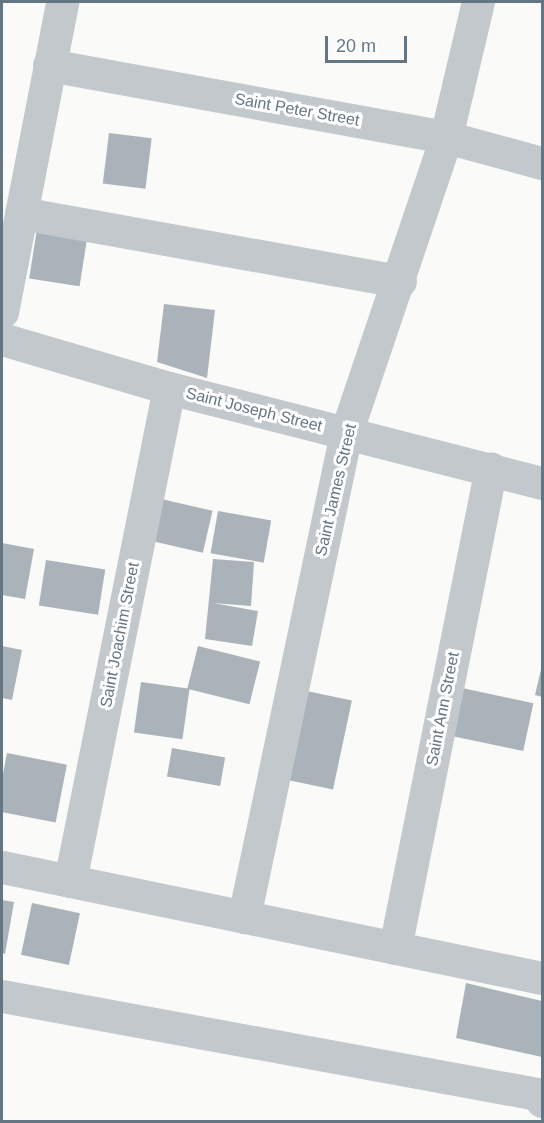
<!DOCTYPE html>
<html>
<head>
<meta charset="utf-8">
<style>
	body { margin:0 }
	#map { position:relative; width:544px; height:1123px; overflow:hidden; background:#fafaf8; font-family:Helvetica,sans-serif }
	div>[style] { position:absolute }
	.building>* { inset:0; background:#aab3b9; transform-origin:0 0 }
	.minor>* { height:33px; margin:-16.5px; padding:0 16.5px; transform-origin:16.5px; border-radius:16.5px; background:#c3c8cc }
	span { translate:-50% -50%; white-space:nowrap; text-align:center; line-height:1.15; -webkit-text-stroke:6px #fff; paint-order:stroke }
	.street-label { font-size:16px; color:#657683 }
	.frame { position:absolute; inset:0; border:3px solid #657683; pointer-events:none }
	.scale { position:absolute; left:325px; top:36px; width:82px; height:27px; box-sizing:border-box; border:3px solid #657683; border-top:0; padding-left:8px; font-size:18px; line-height:21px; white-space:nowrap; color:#657683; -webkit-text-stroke:4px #fff; paint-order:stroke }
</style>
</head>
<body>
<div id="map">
	<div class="building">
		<i style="left:109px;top:133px;width:43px;height:51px;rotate:7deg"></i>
		<i style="left:37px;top:229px;width:51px;height:50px;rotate:9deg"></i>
		<i style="clip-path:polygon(164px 304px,215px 310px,207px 378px,157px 362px)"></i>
		<i style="left:157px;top:498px;width:57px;height:43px;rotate:13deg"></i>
		<i style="left:218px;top:511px;width:54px;height:43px;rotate:10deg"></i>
		<i style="clip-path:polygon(2px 543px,34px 549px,25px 599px,2px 595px)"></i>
		<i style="clip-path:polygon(213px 559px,254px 562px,251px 606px,213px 603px,258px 611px,252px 646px,205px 639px)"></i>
		<i style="left:46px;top:560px;width:60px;height:46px;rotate:9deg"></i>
		<i style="clip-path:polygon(2px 646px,22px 650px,12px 700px,2px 698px)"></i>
		<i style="left:198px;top:646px;width:64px;height:44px;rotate:14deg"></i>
		<i style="clip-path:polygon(542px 665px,542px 697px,535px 695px)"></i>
		<i style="left:141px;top:682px;width:49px;height:51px;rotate:8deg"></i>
		<i style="left:462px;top:688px;width:73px;height:49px;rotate:12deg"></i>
		<i style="left:302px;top:690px;width:51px;height:91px;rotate:12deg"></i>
		<i style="left:172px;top:748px;width:54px;height:29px;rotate:10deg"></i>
		<i style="left:7px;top:753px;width:61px;height:59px;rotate:11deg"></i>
		<i style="clip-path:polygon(2px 900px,14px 902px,5px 954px,2px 953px)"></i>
		<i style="left:32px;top:903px;width:49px;height:53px;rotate:12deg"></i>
		<i style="clip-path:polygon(466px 983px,542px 1001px,542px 1057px,456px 1038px)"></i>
	</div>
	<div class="minor">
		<i style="left:49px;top:65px;width:403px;rotate:10.3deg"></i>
		<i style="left:446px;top:137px;width:99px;rotate:15.2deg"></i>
		<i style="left:21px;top:213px;width:385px;rotate:10.2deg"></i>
		<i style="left:2px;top:312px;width:316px;rotate:-79deg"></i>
		<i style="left:2px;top:339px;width:174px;rotate:16.4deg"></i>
		<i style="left:169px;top:388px;width:385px;rotate:14.3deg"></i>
		<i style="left:2px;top:867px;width:551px;rotate:11.62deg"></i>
		<i style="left:70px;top:881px;width:503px;rotate:-78.65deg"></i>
		<i style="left:244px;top:917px;width:495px;rotate:-78.1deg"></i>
		<i style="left:346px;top:433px;width:312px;rotate:-71.3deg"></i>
		<i style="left:446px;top:137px;width:139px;rotate:-76.7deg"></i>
		<i style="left:395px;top:948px;width:489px;rotate:-78.7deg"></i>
		<i style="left:2px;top:996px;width:544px;rotate:10.38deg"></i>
		<i style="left:537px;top:1094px;width:9px;rotate:54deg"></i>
	</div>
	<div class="street-label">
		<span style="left:297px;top:110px;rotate:10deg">Saint Peter Street</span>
		<span style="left:254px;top:410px;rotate:14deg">Saint Joseph Street</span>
		<span style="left:336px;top:490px;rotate:-77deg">Saint James Street</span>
		<span style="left:120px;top:635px;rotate:-79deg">Saint Joachim Street</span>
		<span style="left:443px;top:709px;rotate:-79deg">Saint Ann Street</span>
	</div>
	<div class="frame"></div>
	<div class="scale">20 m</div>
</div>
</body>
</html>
